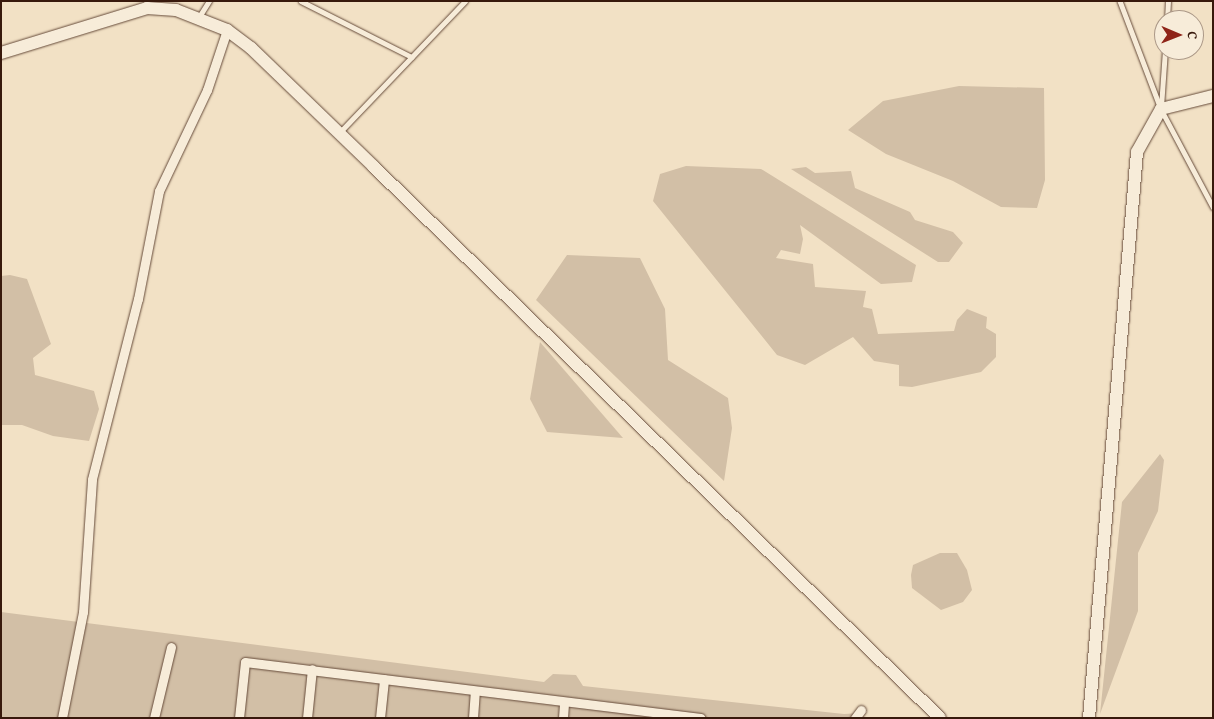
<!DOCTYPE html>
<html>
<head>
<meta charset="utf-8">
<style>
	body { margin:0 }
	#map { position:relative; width:1214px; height:719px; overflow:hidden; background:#f2e1c5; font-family:"Gentium Book Plus",serif }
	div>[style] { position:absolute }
	.green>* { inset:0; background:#d2bfa6 }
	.roads { filter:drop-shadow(0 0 1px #664b3a) drop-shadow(0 0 1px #664b3a) }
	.lane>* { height:4.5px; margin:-2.25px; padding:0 2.25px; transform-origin:2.25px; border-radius:2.25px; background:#f7ecd9 }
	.street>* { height:9px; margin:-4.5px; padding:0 4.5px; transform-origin:4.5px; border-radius:4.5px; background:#f7ecd9 }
	.secondary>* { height:12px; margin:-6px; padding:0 6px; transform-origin:6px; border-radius:6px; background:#f7ecd9 }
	span { translate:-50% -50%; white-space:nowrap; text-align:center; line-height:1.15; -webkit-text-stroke:4px #f7ecd9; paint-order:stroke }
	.frame { position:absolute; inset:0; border:2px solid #38190c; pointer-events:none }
	.north { position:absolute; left:1154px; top:10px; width:50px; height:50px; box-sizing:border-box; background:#f7ecd9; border:1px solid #ab9887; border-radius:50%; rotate:91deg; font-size:14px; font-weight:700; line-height:20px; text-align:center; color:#38190c }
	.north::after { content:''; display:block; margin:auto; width:18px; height:22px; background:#8f2418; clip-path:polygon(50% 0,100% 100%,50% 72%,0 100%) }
</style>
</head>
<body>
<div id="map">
	<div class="green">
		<i style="clip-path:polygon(959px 86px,1044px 88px,1045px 180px,1037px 208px,1001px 207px,953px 181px,886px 154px,848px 130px,883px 101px)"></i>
		<i style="clip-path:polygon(686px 166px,761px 169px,916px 265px,912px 282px,881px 284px,800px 225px,803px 239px,800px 254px,781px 250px,776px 258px,813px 264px,815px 287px,866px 291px,863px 307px,872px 309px,878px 334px,954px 331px,957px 320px,967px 309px,987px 317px,986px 328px,996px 334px,996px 357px,981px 372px,912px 387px,899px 386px,899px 365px,874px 361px,853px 337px,805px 365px,777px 355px,653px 201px,660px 174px)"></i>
		<i style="clip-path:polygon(806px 167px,815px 173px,851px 171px,855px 188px,910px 212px,915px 220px,953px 232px,963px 243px,949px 262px,938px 262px,791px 169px)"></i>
		<i style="clip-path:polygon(567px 255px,640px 258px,665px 309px,668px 360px,728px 398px,732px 428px,724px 481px,536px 300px)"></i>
		<i style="clip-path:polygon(10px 275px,27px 279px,51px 344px,33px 358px,35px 375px,94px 391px,99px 409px,89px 441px,53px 436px,22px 425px,1px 425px,1px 276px)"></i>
		<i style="clip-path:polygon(540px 342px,623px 438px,547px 432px,530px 399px)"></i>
		<i style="clip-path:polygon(1160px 454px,1164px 460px,1158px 511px,1138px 553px,1138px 611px,1100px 714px,1122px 502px)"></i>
		<i style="clip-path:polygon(940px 553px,957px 553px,967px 570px,972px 590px,963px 602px,941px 610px,912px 588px,911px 575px,913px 565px)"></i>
		<i style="clip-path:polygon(1px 612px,544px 682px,553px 674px,576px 675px,583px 686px,844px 714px,861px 713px,864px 718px,1px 718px)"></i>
	</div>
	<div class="roads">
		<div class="lane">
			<i style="left:301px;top:1px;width:124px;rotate:26.8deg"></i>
			<i style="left:1120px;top:1px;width:116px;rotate:69.2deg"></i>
			<i style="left:1161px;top:109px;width:111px;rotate:62deg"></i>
			<i style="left:199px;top:17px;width:19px;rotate:-58deg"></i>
			<i style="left:1167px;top:20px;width:19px;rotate:-87deg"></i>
			<i style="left:1161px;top:107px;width:57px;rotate:-86deg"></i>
			<i style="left:340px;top:132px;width:181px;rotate:-46.3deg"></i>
		</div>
		<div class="street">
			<i style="left:62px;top:718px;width:108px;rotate:-78.8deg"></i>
			<i style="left:83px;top:612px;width:133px;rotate:-86.1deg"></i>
			<i style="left:92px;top:479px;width:186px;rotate:-75.7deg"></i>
			<i style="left:138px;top:299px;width:110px;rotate:-79deg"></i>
			<i style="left:159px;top:191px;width:112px;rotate:-64.6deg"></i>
			<i style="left:207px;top:90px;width:63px;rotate:-71.6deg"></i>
			<i style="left:154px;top:718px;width:73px;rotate:-76.5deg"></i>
			<i style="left:239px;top:718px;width:56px;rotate:-83.9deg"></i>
			<i style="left:245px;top:662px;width:459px;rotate:7deg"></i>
			<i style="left:307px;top:718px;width:49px;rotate:-84.2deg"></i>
			<i style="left:380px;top:718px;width:39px;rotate:-84deg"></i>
			<i style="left:473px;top:718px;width:26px;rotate:-86deg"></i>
			<i style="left:563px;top:718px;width:16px;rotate:-86deg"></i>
			<i style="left:855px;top:718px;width:10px;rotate:-53deg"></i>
		</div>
		<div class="secondary">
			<i style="left:1px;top:53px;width:153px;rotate:-17.1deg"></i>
			<i style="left:147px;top:8px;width:29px;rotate:4deg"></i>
			<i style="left:176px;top:10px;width:55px;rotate:21.4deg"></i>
			<i style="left:227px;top:30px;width:30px;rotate:37deg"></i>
			<i style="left:251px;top:48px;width:170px;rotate:44deg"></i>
			<i style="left:373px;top:166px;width:791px;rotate:44.23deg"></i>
			<i style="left:1089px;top:718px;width:568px;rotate:-85.15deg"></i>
			<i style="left:1137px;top:152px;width:49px;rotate:-60.8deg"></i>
			<i style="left:1161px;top:109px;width:54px;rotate:-14deg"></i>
		</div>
	</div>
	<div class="frame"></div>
	<div class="north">С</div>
</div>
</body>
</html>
